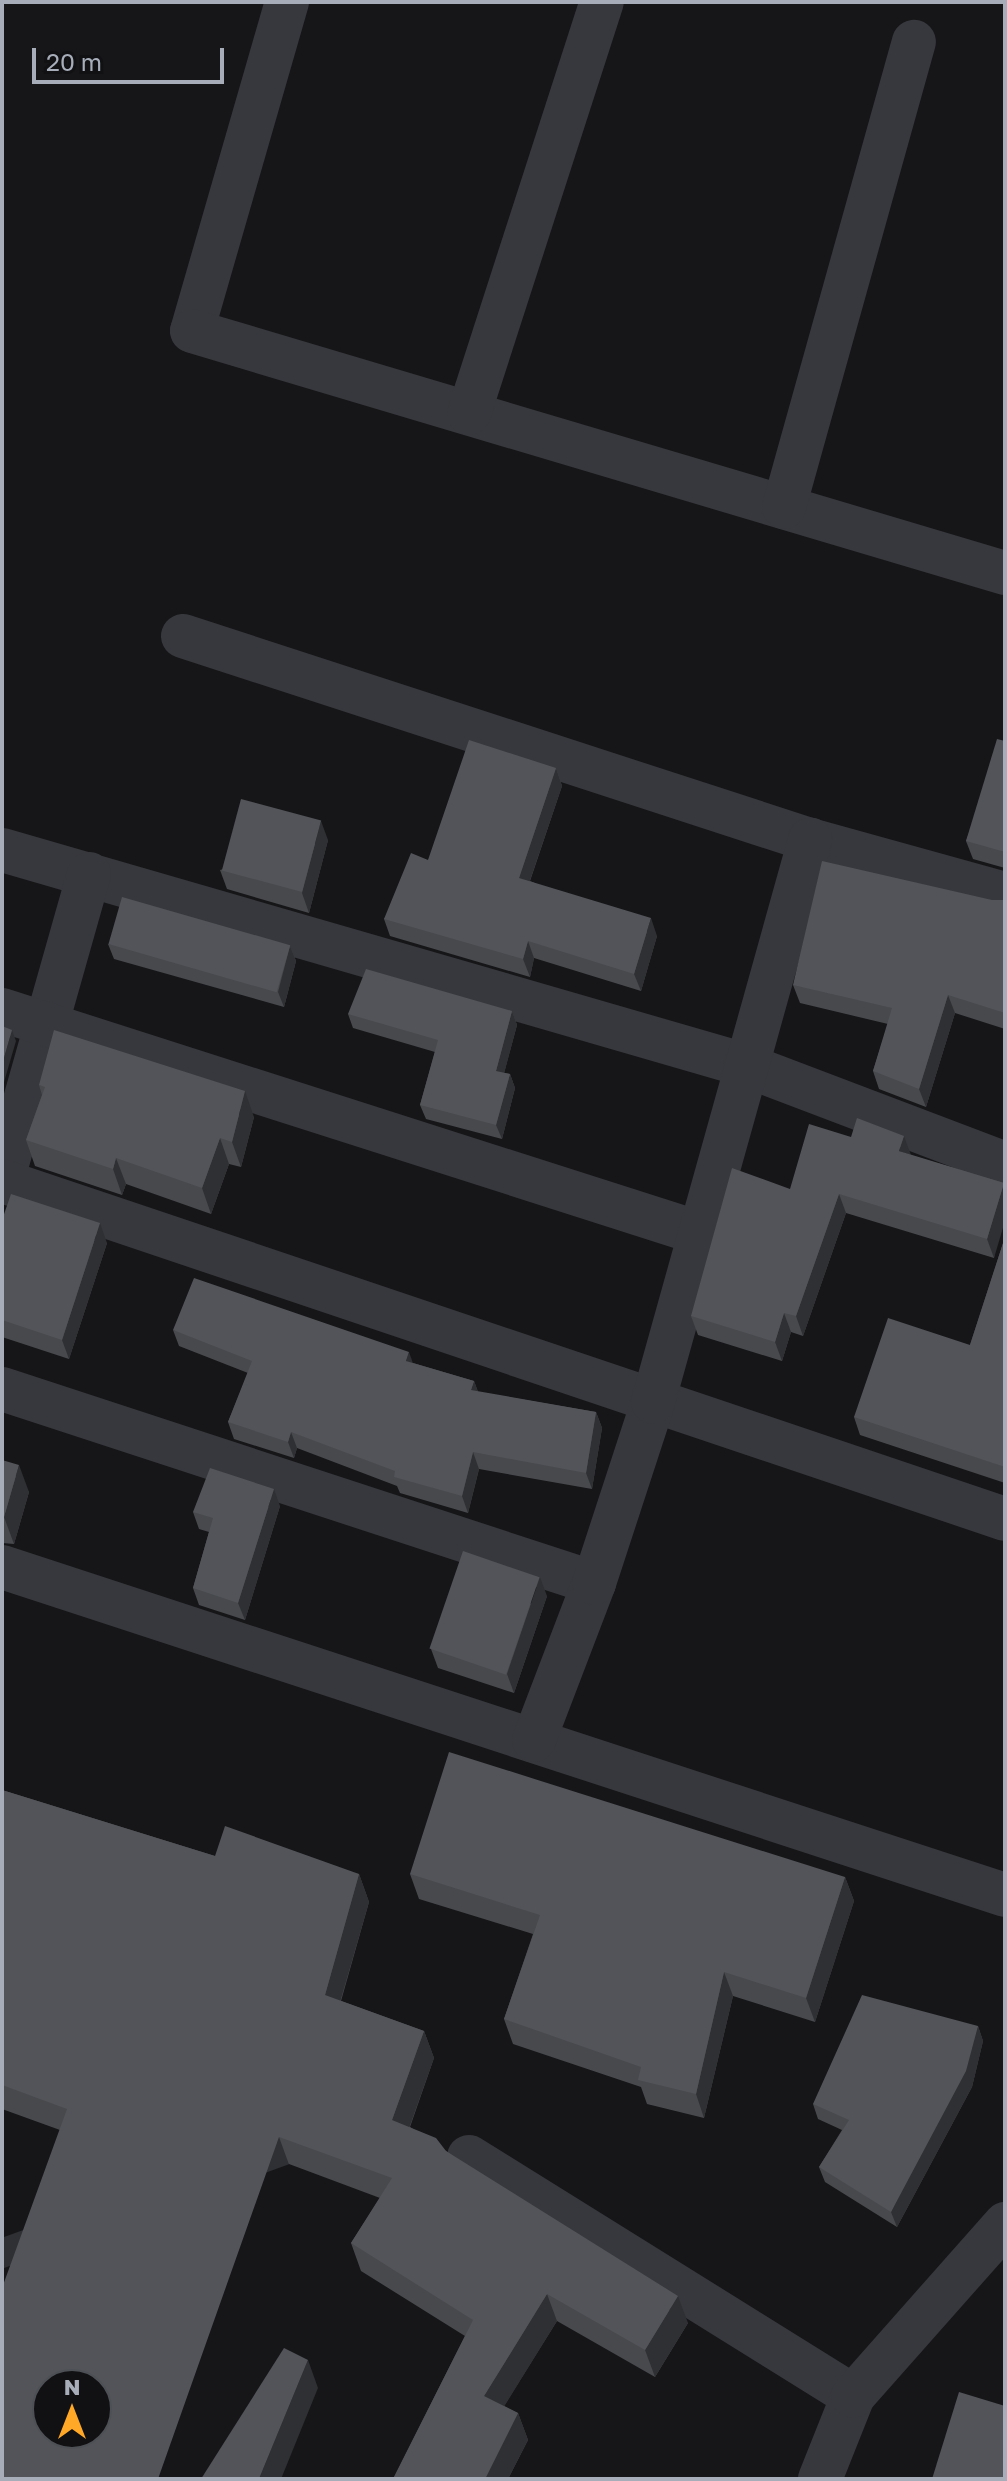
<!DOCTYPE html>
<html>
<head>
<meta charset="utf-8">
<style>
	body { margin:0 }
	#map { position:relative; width:1007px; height:2481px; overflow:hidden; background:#161618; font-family:"Golos Text",sans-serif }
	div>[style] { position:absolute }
	.minor>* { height:44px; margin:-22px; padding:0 22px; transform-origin:22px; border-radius:22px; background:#37383d }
	.tertiary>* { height:44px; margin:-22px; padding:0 22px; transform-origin:22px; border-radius:22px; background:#37383d }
	.wall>* { inset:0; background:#47494d }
	.shaded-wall>* { inset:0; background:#2f3033; transform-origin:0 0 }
	.building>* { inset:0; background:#525459; transform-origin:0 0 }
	span { translate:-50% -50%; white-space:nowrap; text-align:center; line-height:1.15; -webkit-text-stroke:7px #111113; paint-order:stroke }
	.frame { position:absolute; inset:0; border:4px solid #a7aeb9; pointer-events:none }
	.north { position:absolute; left:32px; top:2369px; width:80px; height:80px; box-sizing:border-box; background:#111113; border:2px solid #4d5055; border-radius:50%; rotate:0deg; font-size:22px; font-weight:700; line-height:32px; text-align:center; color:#a7aeb9 }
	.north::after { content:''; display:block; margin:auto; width:28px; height:36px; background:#ffa827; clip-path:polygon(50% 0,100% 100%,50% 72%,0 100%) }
	.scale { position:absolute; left:32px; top:48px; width:192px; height:36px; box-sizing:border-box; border:4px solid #a7aeb9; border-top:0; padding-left:10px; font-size:24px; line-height:28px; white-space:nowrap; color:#a7aeb9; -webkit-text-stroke:6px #111113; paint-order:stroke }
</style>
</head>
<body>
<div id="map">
	<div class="minor">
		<i style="left:287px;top:2px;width:342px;rotate:106.1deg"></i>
		<i style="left:192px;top:331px;width:848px;rotate:16.58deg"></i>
		<i style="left:469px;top:413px;width:432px;rotate:-72.1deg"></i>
		<i style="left:784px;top:507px;width:483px;rotate:-74.4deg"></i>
		<i style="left:183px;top:636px;width:659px;rotate:18.02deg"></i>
		<i style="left:810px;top:840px;width:202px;rotate:15.5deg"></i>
		<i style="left:2px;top:850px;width:773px;rotate:16.14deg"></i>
		<i style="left:745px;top:1065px;width:278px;rotate:20.8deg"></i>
		<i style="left:89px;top:874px;width:319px;rotate:105.8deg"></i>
		<i style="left:2px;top:1181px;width:1058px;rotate:18.62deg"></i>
		<i style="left:2px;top:1010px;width:732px;rotate:17.74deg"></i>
		<i style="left:2px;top:1389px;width:623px;rotate:18.14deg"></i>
		<i style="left:2px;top:1567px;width:1055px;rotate:18.11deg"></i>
		<i style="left:534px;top:1740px;width:168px;rotate:-69.1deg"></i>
		<i style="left:594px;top:1583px;width:190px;rotate:-71.9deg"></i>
		<i style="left:653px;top:1402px;width:584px;rotate:-74.39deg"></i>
		<i style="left:469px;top:2157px;width:452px;rotate:31.9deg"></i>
	</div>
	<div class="tertiary">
		<i style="left:820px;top:2479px;width:89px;rotate:-68.3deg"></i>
		<i style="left:853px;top:2396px;width:230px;rotate:-48.5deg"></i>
	</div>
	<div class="wall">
		<i style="clip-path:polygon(1005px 741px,1005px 868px,973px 859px,966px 841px)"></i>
		<i style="clip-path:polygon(556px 768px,562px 786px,530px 881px,657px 936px,641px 991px,534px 958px,530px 977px,390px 936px,384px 919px,428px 860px)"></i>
		<i style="clip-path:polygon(328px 840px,309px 913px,227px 889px,220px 870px)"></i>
		<i style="clip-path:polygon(992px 900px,1005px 900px,1005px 1029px,955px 1013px,926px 1107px,879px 1089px,873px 1071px,888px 1024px,800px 1003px,793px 985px)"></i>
		<i style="clip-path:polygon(108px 944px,290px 946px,296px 961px,284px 1007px,114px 959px)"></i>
		<i style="clip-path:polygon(512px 1011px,517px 1025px,504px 1073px,510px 1074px,515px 1088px,502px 1139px,426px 1119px,420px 1105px,435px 1052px,353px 1028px,348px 1014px)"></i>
		<i style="clip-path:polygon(39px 1085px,254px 1117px,241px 1167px,229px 1164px,211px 1214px,126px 1184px,122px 1195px,35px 1166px,26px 1140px,42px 1095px)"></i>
		<i style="clip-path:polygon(910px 1155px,1004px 1183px,994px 1258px,846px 1213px,803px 1336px,791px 1332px,782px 1361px,698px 1335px,691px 1316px,790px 1189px)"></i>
		<i style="clip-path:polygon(2px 1220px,107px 1243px,69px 1359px,2px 1337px)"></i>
		<i style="clip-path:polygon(1005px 1237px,1005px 1483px,860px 1435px,854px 1417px,970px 1345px)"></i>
		<i style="clip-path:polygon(173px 1330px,413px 1363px,474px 1381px,478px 1392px,596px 1412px,602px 1428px,592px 1489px,479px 1469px,468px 1513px,400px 1493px,397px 1486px,297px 1448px,294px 1458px,234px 1439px,228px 1422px,248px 1373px,179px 1346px)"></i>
		<i style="clip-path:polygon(2px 1460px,29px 1492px,14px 1544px,2px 1543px)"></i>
		<i style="clip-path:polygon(280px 1506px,245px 1620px,199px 1605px,193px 1588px,209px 1532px,199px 1529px,193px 1512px)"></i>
		<i style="clip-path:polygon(547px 1596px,514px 1693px,438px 1668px,431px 1649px)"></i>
		<i style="clip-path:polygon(2px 1790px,215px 1856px,359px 1874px,369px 1902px,341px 2001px,424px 2031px,434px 2058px,410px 2127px,446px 2151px,688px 2323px,655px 2377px,557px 2321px,504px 2406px,518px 2413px,528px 2440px,508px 2479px,393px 2479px,465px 2336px,361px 2271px,351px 2243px,380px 2198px,289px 2164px,60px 2130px,2px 2109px)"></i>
		<i style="clip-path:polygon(410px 1874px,845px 1877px,854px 1901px,815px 2022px,733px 1996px,704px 2118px,647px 2104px,641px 2087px,513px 2044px,504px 2019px,533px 1934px,419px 1899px)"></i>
		<i style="clip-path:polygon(978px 2026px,983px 2041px,972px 2087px,897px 2227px,825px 2182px,819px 2167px,842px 2130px,818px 2119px,813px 2104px)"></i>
	</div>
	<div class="shaded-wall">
		<i style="clip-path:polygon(556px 768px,562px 786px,525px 895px,519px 878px)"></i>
		<i style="clip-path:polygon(321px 821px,328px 840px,309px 913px,302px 893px)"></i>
		<i style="clip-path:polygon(651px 918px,657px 936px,641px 991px,634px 974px)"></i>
		<i style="clip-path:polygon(528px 941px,534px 958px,530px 977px,523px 959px)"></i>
		<i style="clip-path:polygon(290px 946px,296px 961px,284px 1007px,278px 992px)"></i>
		<i style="clip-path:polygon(948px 995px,955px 1013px,926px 1107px,919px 1089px)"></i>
		<i style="clip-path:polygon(512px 1011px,517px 1025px,501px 1085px,496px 1071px)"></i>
		<i style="clip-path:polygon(12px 1030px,16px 1041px,2px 1089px,2px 1065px)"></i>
		<i style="clip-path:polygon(510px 1074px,515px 1088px,502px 1139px,496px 1125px)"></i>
		<i style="clip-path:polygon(245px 1091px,254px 1117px,241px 1167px,232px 1142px)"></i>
		<i style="clip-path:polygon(904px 1136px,911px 1155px,899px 1151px)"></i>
		<i style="clip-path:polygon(220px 1138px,229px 1164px,211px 1214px,202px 1188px)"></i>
		<i style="clip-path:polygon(116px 1158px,126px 1184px,122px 1195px,113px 1169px)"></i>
		<i style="clip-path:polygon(1004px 1183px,1005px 1187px,1005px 1221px,994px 1258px,987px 1239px)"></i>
		<i style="clip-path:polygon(839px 1194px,846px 1213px,803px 1336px,796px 1316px)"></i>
		<i style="clip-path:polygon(100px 1223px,107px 1243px,69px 1359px,62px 1340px)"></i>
		<i style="clip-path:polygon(784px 1313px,791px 1332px,782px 1361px,775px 1342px)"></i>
		<i style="clip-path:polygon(409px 1352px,415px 1369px,406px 1361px)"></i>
		<i style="clip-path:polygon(474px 1381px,480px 1397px,471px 1390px)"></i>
		<i style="clip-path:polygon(596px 1412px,602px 1428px,592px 1489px,586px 1473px)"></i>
		<i style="clip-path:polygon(291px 1432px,297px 1448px,294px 1458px,288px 1442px)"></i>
		<i style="clip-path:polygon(473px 1452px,479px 1469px,468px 1513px,462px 1496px)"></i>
		<i style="clip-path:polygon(19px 1465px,29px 1492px,14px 1544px,4px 1517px)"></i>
		<i style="clip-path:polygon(274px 1489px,280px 1506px,245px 1620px,238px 1603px)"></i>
		<i style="clip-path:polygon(540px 1577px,547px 1596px,514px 1693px,507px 1674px)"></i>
		<i style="clip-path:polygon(359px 1874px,369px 1902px,334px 2023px,325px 1995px)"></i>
		<i style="clip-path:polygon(845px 1877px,854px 1901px,815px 2022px,806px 1998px)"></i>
		<i style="clip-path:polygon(724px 1972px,733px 1996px,704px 2118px,696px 2094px)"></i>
		<i style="clip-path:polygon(978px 2026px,983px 2041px,972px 2087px,897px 2227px,891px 2212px)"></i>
		<i style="clip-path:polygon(424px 2031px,434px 2058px,402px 2148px,392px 2120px)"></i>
		<i style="left:279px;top:2137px;width:29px;height:363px;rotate:70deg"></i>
		<i style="clip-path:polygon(547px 2294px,557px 2321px,494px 2423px,484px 2396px)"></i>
		<i style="clip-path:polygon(678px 2296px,688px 2323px,655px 2377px,645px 2350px)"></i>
		<i style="clip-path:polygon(308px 2360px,318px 2388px,281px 2479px,259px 2479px)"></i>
		<i style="clip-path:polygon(518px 2413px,528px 2440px,508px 2479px,485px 2479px)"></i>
	</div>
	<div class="building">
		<i style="clip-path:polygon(997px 739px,1005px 741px,1005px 852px,966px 841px)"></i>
		<i style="clip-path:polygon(469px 740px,556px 768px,519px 878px,651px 918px,634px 974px,528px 941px,523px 959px,384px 919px,411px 853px,428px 860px)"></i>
		<i style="left:241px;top:799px;width:83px;height:74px;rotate:15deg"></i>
		<i style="clip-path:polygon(822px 861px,992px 900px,1005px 900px,1005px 1013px,948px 995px,919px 1089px,873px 1071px,892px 1008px,793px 985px)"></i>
		<i style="left:122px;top:897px;width:175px;height:49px;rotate:16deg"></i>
		<i style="clip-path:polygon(366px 969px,512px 1011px,496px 1071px,510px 1074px,496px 1125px,420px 1105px,438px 1040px,348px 1014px)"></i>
		<i style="clip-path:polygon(2px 1026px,12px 1030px,2px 1065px)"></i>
		<i style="clip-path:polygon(54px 1030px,245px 1091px,232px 1142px,220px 1138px,202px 1188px,116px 1158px,113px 1169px,26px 1140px,45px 1087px,39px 1085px)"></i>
		<i style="clip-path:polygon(857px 1118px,904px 1136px,899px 1151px,1004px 1183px,987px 1239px,839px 1194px,796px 1316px,784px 1313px,775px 1342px,691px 1316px,732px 1168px,790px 1189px,809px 1124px,851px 1137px)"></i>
		<i style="clip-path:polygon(11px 1194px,100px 1223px,62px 1340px,2px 1320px,2px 1220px)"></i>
		<i style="clip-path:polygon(1005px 1237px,1005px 1467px,854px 1417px,888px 1318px,970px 1345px)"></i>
		<i style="clip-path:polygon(194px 1278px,409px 1352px,406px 1361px,474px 1381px,471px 1390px,596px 1412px,586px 1473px,473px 1452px,462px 1496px,394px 1477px,395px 1471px,291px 1432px,288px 1442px,228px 1422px,252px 1361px,173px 1330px)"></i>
		<i style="clip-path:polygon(2px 1460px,19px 1465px,4px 1517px,2px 1517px)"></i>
		<i style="clip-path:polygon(210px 1468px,274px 1489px,238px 1603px,193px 1588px,213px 1518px,193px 1512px)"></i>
		<i style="left:463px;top:1551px;width:81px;height:103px;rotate:19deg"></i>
		<i style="clip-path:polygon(449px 1752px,845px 1877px,806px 1998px,724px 1972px,696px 2094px,638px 2080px,641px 2067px,504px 2019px,540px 1915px,410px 1874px)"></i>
		<i style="clip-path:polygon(evenodd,2px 1790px,215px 1856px,225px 1826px,359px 1874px,325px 1995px,424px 2031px,392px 2120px,436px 2138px,446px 2151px,678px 2296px,645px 2350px,547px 2294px,484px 2396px,518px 2413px,485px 2479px,393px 2479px,473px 2320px,351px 2243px,392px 2178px,279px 2137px,158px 2479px,2px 2479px,2px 2288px,67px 2109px,2px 2085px,2px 1790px,48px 2385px,96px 2385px,96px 2433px,48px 2433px,48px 2385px)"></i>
		<i style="clip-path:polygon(862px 1995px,978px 2026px,966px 2071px,891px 2212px,819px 2167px,849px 2120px,813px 2104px)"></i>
		<i style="clip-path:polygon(284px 2348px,308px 2360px,259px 2479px,201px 2479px)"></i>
		<i style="clip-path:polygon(959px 2392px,1005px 2406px,1005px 2479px,932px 2479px)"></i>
	</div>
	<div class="frame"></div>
	<div class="north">N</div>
	<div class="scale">20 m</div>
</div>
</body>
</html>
